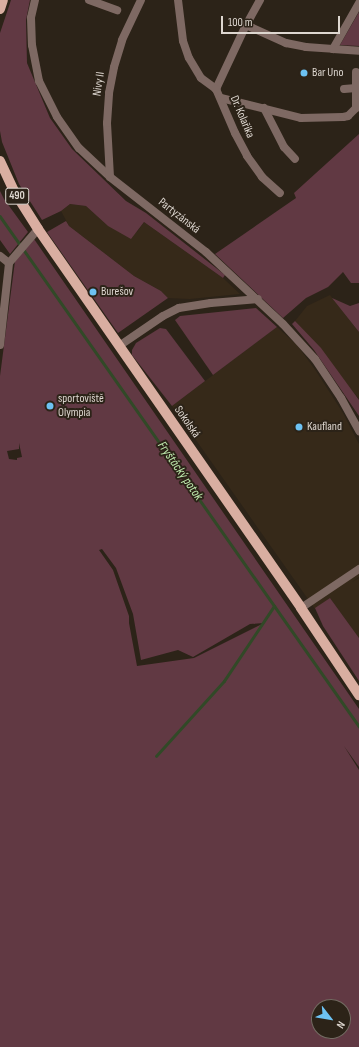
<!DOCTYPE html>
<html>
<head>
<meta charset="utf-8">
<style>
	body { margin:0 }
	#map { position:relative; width:359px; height:1047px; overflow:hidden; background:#2c2318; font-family:"Sofia Sans Condensed",sans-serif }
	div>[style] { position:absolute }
	.built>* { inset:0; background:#362919 }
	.green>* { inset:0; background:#613943 }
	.stream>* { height:2.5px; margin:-1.25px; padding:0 1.25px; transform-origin:1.25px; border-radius:1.25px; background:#314927 }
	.minor>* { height:8px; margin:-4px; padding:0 4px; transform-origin:4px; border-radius:4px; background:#7e6963 }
	.primary>* { height:10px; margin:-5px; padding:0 5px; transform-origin:5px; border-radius:5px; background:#d9aea1 }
	.dots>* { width:11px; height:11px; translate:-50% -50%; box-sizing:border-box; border:2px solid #2c2318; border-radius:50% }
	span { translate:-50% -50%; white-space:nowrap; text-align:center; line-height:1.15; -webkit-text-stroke:4px #2c2318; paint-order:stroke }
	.shield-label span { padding:1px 3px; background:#2c2318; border:1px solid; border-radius:3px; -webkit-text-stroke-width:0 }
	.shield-label { font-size:11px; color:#ded7d0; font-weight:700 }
	.poi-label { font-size:12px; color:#ded7d0 }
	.left { translate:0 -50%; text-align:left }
	.street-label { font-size:12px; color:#ded7d0 }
	.water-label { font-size:13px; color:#c0ecaf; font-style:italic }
	.north { position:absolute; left:311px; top:999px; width:40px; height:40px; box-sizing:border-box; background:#2c2318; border:1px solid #736b62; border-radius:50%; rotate:121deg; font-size:11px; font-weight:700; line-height:16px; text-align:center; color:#ded7d0 }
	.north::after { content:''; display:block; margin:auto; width:14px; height:18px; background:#6dc2f3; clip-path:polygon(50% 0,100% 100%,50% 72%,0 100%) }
	.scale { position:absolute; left:221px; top:16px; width:119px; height:18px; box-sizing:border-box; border:2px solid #ded7d0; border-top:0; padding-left:5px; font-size:12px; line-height:14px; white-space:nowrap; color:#ded7d0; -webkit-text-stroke:3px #2c2318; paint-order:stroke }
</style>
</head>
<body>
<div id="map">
	<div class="built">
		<i style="clip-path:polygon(70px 204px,86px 206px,108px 226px,137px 232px,144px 222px,223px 278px,240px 294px,190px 299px,168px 298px,161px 291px,134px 276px,69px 226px,61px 211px)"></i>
		<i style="clip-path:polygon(330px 295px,359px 332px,359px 399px,295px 321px,307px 306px)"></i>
		<i style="clip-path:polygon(277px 327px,297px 345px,316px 371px,343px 413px,359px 444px,359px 577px,352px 582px,359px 578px,359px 638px,330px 598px,315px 609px,172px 406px)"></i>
	</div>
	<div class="green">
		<i style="clip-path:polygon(11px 0,30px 0,26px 20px,27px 63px,50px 118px,72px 149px,126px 201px,146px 213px,225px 275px,223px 278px,144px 222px,131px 239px,108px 226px,86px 206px,70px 204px,61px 211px,42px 220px,19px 184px,2px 142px,0 131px,0 33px)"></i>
		<i style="clip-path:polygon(359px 12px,359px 46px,340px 45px)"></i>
		<i style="clip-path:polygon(359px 134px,359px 283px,351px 283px,343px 272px,328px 287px,306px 298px,283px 318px,215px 254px,296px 198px,294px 193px)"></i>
		<i style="clip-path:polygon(0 191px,4px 199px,28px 232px,10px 254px,0 240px)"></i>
		<i style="clip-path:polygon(66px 221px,69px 226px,134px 276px,161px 291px,168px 298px,118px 333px,47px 232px)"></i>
		<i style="clip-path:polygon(evenodd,34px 239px,359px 709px,359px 767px,344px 746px,359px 770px,359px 1047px,0 1047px,0 376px,15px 261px,34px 239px,19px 443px,22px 457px,17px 458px,17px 460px,9px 459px,7px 451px,19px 449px,19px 443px,34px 239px,102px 549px,116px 568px,133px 614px,141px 660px,178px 650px,193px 657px,250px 624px,264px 623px,194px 658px,137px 666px,129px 623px,129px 616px,113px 570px,99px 550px,102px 549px,34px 239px,319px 1007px,343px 1007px,343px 1031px,319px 1031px,319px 1007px)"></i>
		<i style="clip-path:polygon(332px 298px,350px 306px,359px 303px,359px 332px)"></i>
		<i style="clip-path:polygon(256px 308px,277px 327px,213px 375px,175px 320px,180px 316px)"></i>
		<i style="clip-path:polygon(295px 321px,321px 348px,359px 400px,359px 416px,314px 350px,292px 324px)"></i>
		<i style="clip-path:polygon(160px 328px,166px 329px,205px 381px,172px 406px,132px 355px,132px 350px,136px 343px)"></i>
		<i style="clip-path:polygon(330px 598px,359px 638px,359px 681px,323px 626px,315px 608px)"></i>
	</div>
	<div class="stream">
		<i style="left:0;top:216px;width:624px;rotate:54.86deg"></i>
		<i style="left:156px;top:756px;width:101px;rotate:-47.8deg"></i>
		<i style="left:224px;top:681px;width:90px;rotate:-56.3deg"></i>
	</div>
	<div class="minor">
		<i style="left:35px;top:0;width:18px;rotate:103deg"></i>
		<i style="left:31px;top:18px;width:27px;rotate:88deg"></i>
		<i style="left:32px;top:45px;width:37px;rotate:79deg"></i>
		<i style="left:39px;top:81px;width:40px;rotate:63.4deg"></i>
		<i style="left:57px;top:117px;width:38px;rotate:55deg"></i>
		<i style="left:79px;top:148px;width:42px;rotate:43.1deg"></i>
		<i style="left:110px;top:177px;width:122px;rotate:38deg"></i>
		<i style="left:206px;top:252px;width:105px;rotate:43.1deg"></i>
		<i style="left:283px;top:324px;width:47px;rotate:47.6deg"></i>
		<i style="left:315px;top:359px;width:47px;rotate:56.3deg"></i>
		<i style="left:341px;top:398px;width:38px;rotate:61deg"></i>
		<i style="left:89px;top:0;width:30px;rotate:20deg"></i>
		<i style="left:178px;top:0;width:41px;rotate:83deg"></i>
		<i style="left:183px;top:41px;width:18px;rotate:71deg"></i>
		<i style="left:189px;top:58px;width:23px;rotate:59deg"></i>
		<i style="left:201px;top:78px;width:19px;rotate:36deg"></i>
		<i style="left:260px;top:0;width:29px;rotate:119deg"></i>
		<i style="left:246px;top:25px;width:71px;rotate:115.1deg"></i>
		<i style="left:216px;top:89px;width:48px;rotate:66.6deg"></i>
		<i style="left:235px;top:133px;width:26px;rotate:62deg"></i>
		<i style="left:247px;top:156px;width:26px;rotate:54deg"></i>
		<i style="left:262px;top:177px;width:24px;rotate:42deg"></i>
		<i style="left:246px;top:25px;width:44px;rotate:24.2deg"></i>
		<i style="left:286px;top:43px;width:20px;rotate:11deg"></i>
		<i style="left:306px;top:47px;width:27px;rotate:4deg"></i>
		<i style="left:333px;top:49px;width:53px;rotate:-60.5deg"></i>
		<i style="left:333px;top:49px;width:26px;rotate:4deg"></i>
		<i style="left:344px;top:89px;width:12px;rotate:-5deg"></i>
		<i style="left:221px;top:98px;width:82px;rotate:14deg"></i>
		<i style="left:301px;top:118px;width:42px;rotate:-1.4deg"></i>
		<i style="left:343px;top:117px;width:5px;rotate:-11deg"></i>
		<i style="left:348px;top:116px;width:11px;rotate:-45deg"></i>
		<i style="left:356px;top:108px;width:36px;rotate:-90deg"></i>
		<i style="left:264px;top:108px;width:44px;rotate:62.9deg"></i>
		<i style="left:284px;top:147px;width:16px;rotate:47deg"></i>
		<i style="left:110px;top:177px;width:54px;rotate:-93.2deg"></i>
		<i style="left:107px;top:123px;width:30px;rotate:-86deg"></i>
		<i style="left:109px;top:93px;width:26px;rotate:-79deg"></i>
		<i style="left:114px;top:67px;width:28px;rotate:-73deg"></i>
		<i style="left:122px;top:40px;width:44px;rotate:-64.6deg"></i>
		<i style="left:0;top:256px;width:11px;rotate:38deg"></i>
		<i style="left:0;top:345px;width:82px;rotate:-83.7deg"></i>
		<i style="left:9px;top:263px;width:45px;rotate:-49.5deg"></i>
		<i style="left:119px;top:346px;width:53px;rotate:-34.3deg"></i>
		<i style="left:163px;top:316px;width:18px;rotate:-27deg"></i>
		<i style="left:179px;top:308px;width:32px;rotate:-9deg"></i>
		<i style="left:211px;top:303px;width:47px;rotate:-4.9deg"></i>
		<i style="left:301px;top:608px;width:70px;rotate:-33.9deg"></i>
	</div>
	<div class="primary">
		<i style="left:0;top:9px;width:9px;rotate:-72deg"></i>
		<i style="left:0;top:161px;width:33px;rotate:65deg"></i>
		<i style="left:14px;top:191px;width:45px;rotate:57.7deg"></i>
		<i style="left:38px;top:229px;width:461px;rotate:55.2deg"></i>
		<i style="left:301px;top:608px;width:105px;rotate:56.3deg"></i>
	</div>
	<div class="dots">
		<i style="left:304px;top:73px;background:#6dc2f3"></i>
		<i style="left:93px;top:292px;background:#6dc2f3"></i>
		<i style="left:50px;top:406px;background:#6dc2f3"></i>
		<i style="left:299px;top:427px;background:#6dc2f3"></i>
	</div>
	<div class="shield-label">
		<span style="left:17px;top:196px">490</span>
	</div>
	<div class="poi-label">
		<span class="left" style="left:312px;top:73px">Bar Uno</span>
		<span class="left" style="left:101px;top:292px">Burešov</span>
		<span class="left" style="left:58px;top:406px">sportoviště<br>Olympia</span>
		<span class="left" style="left:307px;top:427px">Kaufland</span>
	</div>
	<div class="street-label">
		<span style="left:99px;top:84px;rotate:-81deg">Nivy II</span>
		<span style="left:242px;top:117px;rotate:67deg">Dr. Kolaříka</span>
		<span style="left:179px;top:216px;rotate:38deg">Partyzánská</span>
		<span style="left:187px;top:422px;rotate:55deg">Sokolská</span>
	</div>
	<div class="water-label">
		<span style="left:180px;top:471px;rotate:55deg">Fryštácký potok</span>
	</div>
	<div class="north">N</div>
	<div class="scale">100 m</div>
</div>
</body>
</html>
